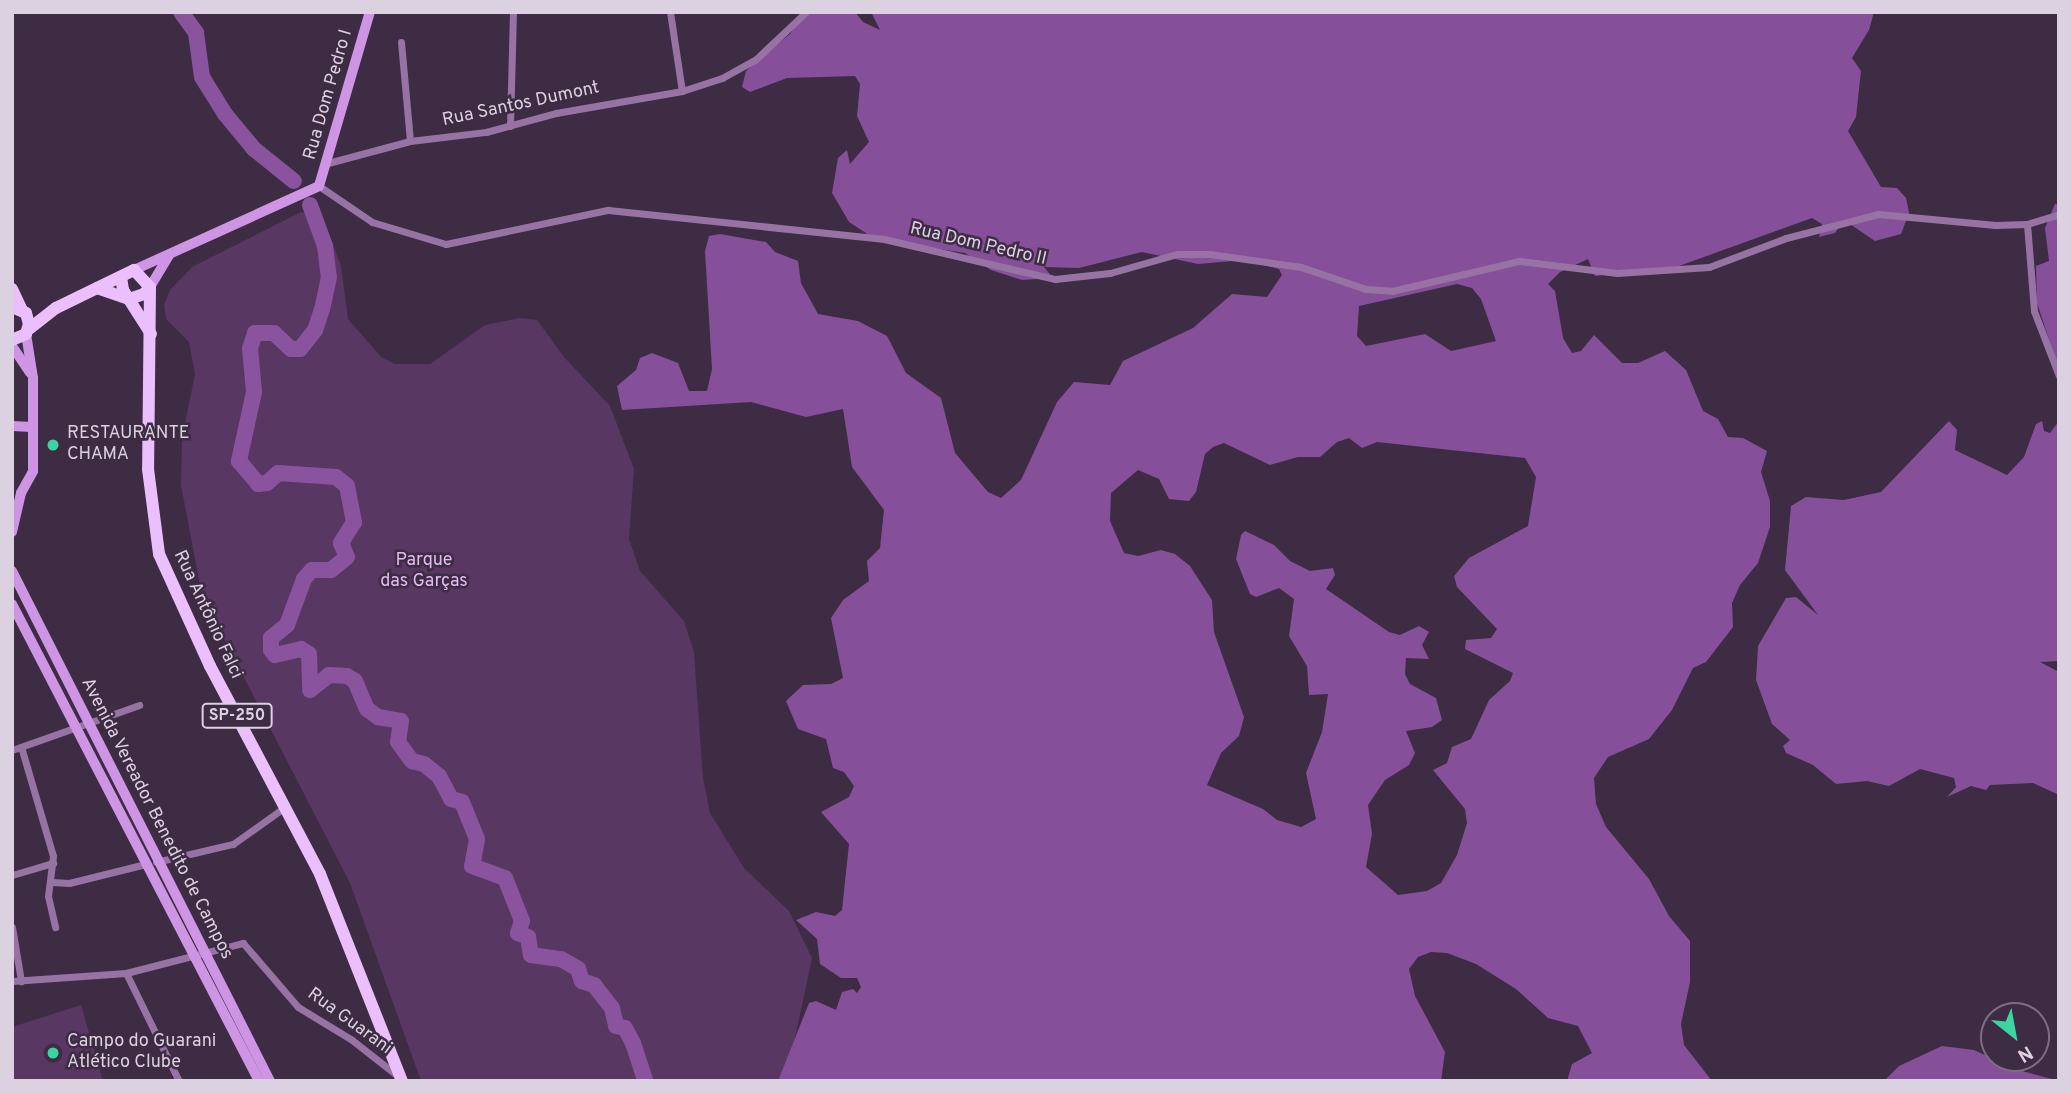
<!DOCTYPE html>
<html>
<head>
<meta charset="utf-8">
<style>
	body { margin:0 }
	#map { position:relative; width:2071px; height:1093px; overflow:hidden; background:#3d2c43; font-family:Overpass,sans-serif }
	div>[style] { position:absolute }
	.green>* { inset:0; background:#583763 }
	.forest>* { inset:0; background:#864f99 }
	.river>* { height:16px; margin:-8px; padding:0 8px; transform-origin:8px; border-radius:8px; background:#89539d }
	.street>* { height:7px; margin:-3.5px; padding:0 3.5px; transform-origin:3.5px; border-radius:3.5px; background:#9773a4 }
	.secondary>* { height:10px; margin:-5px; padding:0 5px; transform-origin:5px; border-radius:5px; background:#cf95e5 }
	.primary>* { height:12px; margin:-6px; padding:0 6px; transform-origin:6px; border-radius:6px; background:#ebbffc }
	.dots>* { width:19px; height:19px; translate:-50% -50%; box-sizing:border-box; border:4px solid #3d2c43; border-radius:50% }
	span { translate:-50% -50%; white-space:nowrap; text-align:center; line-height:1.15; -webkit-text-stroke:5px #3d2c43; paint-order:stroke }
	.shield-label span { padding:2px 5px; background:#3d2c43; border:2px solid; border-radius:5px; -webkit-text-stroke-width:0 }
	.shield-label { font-size:16px; color:#dcd1e0; font-weight:700 }
	.street-label { font-size:18px; color:#dcd1e0 }
	.poi-label { font-size:18px; color:#dcd1e0 }
	.left { translate:0 -50%; text-align:left }
	.park-label { font-size:18px; color:#e5b9f5 }
	.frame { position:absolute; inset:0; border:14px solid #dcd1e0; pointer-events:none }
	.north { position:absolute; left:1980px; top:1002px; width:70px; height:70px; box-sizing:border-box; background:#3d2c43; border:2px solid #7d6e82; border-radius:50%; rotate:149deg; font-size:19px; font-weight:700; line-height:28px; text-align:center; color:#dcd1e0 }
	.north::after { content:''; display:block; margin:auto; width:24px; height:32px; background:#3cd4a3; clip-path:polygon(50% 0,100% 100%,50% 72%,0 100%) }
</style>
</head>
<body>
<div id="map">
	<div class="green">
		<i style="clip-path:polygon(301px 212px,321px 213px,341px 266px,348px 319px,381px 357px,395px 364px,430px 364px,485px 325px,520px 318px,537px 320px,564px 357px,610px 406px,634px 469px,629px 539px,640px 571px,684px 621px,694px 652px,703px 778px,710px 813px,744px 868px,789px 911px,812px 958px,786px 1081px,421px 1081px,350px 883px,202px 596px,181px 485px,182px 438px,195px 374px,189px 342px,166px 319px,164px 305px,170px 290px,192px 267px)"></i>
		<i style="clip-path:polygon(81px 1005px,103px 1081px,13px 1081px,12px 1027px)"></i>
	</div>
	<div class="forest">
		<i style="clip-path:polygon(evenodd,806px 12px,855px 12px,863px 22px,880px 30px,871px 12px,1874px 12px,1869px 30px,1852px 58px,1861px 71px,1856px 117px,1848px 131px,1881px 187px,1897px 188px,1906px 198px,1909px 213px,1901px 234px,1875px 241px,1844px 220px,1835px 233px,1819px 237px,1822px 224px,1812px 218px,1679px 266px,1595px 276px,1588px 259px,1560px 272px,1548px 284px,1555px 291px,1563px 338px,1572px 353px,1581px 351px,1594px 335px,1622px 363px,1638px 363px,1665px 351px,1686px 370px,1703px 411px,1718px 419px,1728px 437px,1743px 438px,1767px 451px,1761px 472px,1770px 501px,1770px 527px,1758px 563px,1740px 585px,1732px 603px,1733px 627px,1706px 662px,1693px 668px,1672px 710px,1649px 739px,1608px 757px,1594px 778px,1596px 804px,1606px 827px,1649px 879px,1669px 916px,1690px 941px,1690px 982px,1681px 1024px,1684px 1045px,1712px 1081px,1567px 1081px,1572px 1064px,1592px 1053px,1578px 1026px,1548px 1018px,1516px 989px,1476px 964px,1447px 953px,1431px 952px,1418px 957px,1409px 969px,1415px 996px,1445px 1052px,1441px 1081px,778px 1081px,809px 1003px,816px 1001px,836px 1010px,842px 992px,853px 989px,857px 993px,861px 987px,857px 978px,841px 978px,820px 964px,817px 939px,796px 920px,816px 912px,835px 916px,842px 910px,849px 844px,821px 812px,849px 797px,854px 786px,844px 772px,833px 768px,826px 739px,798px 729px,786px 701px,803px 685px,831px 684px,843px 678px,831px 618px,843px 600px,869px 581px,867px 561px,880px 548px,884px 510px,852px 467px,843px 409px,806px 417px,751px 402px,622px 410px,617px 386px,636px 370px,640px 358px,652px 353px,678px 363px,689px 391px,707px 391px,712px 369px,705px 251px,709px 236px,720px 234px,766px 242px,775px 252px,798px 261px,801px 283px,818px 314px,858px 321px,887px 336px,906px 373px,941px 398px,955px 453px,988px 492px,1001px 498px,1021px 480px,1057px 402px,1074px 382px,1110px 385px,1123px 361px,1193px 328px,1232px 294px,1267px 297px,1282px 275px,1279px 269px,1244px 260px,1198px 264px,1142px 252px,1079px 268px,1044px 267px,1053px 278px,1022px 280px,991px 270px,965px 253px,875px 239px,849px 222px,832px 193px,838px 158px,847px 150px,850px 164px,869px 142px,857px 116px,860px 84px,855px 76px,787px 78px,750px 92px,742px 87px,746px 71px,790px 34px,806px 12px,1457px 284px,1472px 288px,1481px 299px,1496px 341px,1451px 351px,1425px 334px,1366px 346px,1357px 336px,1359px 306px,1457px 284px,806px 12px,1349px 438px,1362px 448px,1377px 442px,1525px 458px,1536px 477px,1528px 526px,1469px 558px,1454px 576px,1457px 587px,1497px 629px,1491px 638px,1466px 640px,1465px 649px,1513px 673px,1510px 681px,1489px 700px,1471px 739px,1452px 747px,1447px 763px,1433px 770px,1465px 809px,1467px 823px,1457px 855px,1441px 883px,1427px 891px,1398px 895px,1366px 867px,1372px 834px,1368px 805px,1385px 780px,1409px 765px,1415px 753px,1406px 731px,1432px 727px,1442px 720px,1436px 698px,1410px 684px,1405px 674px,1406px 658px,1429px 659px,1422px 645px,1429px 632px,1419px 626px,1400px 635px,1389px 632px,1326px 589px,1335px 575px,1333px 568px,1310px 571px,1290px 561px,1274px 545px,1245px 531px,1241px 535px,1236px 559px,1250px 594px,1256px 597px,1279px 588px,1294px 599px,1289px 636px,1307px 666px,1309px 695px,1328px 694px,1322px 732px,1306px 773px,1316px 819px,1301px 827px,1277px 820px,1263px 809px,1207px 785px,1221px 753px,1239px 736px,1244px 717px,1214px 632px,1212px 600px,1190px 566px,1175px 554px,1161px 550px,1138px 556px,1124px 553px,1110px 521px,1111px 493px,1138px 470px,1159px 479px,1169px 499px,1189px 501px,1196px 492px,1205px 454px,1213px 447px,1224px 443px,1270px 465px,1298px 457px,1320px 457px,1337px 442px,1349px 438px)"></i>
		<i style="clip-path:polygon(2055px 204px,2059px 205px,2059px 370px,2037px 303px,2036px 266px,2049px 261px,2045px 228px)"></i>
		<i style="clip-path:polygon(1949px 421px,1957px 430px,1955px 450px,2007px 475px,2024px 457px,2036px 424px,2042px 421px,2044px 431px,2050px 433px,2059px 421px,2059px 661px,2040px 662px,2059px 672px,2059px 795px,2033px 783px,1990px 785px,1986px 790px,1971px 786px,1947px 797px,1956px 787px,1954px 778px,1920px 769px,1889px 786px,1867px 781px,1836px 784px,1813px 765px,1786px 753px,1783px 746px,1790px 740px,1772px 724px,1756px 680px,1758px 646px,1786px 598px,1796px 597px,1818px 615px,1785px 570px,1791px 506px,1806px 497px,1844px 500px,1881px 492px)"></i>
		<i style="clip-path:polygon(1942px 1046px,1974px 1050px,2015px 1069px,2059px 1081px,1884px 1081px,1899px 1066px)"></i>
	</div>
	<div class="river">
		<i style="left:181px;top:12px;width:26px;rotate:54deg"></i>
		<i style="left:196px;top:33px;width:44px;rotate:82.2deg"></i>
		<i style="left:202px;top:77px;width:44px;rotate:58.1deg"></i>
		<i style="left:225px;top:114px;width:45px;rotate:50.4deg"></i>
		<i style="left:254px;top:149px;width:51px;rotate:38.7deg"></i>
		<i style="left:310px;top:205px;width:44px;rotate:69.9deg"></i>
		<i style="left:325px;top:246px;width:31px;rotate:83deg"></i>
		<i style="left:329px;top:277px;width:33px;rotate:102deg"></i>
		<i style="left:322px;top:309px;width:22px;rotate:108deg"></i>
		<i style="left:315px;top:330px;width:24px;rotate:128deg"></i>
		<i style="left:300px;top:349px;width:9px;rotate:180deg"></i>
		<i style="left:291px;top:349px;width:23px;rotate:-137deg"></i>
		<i style="left:274px;top:333px;width:19px;rotate:180deg"></i>
		<i style="left:255px;top:333px;width:16px;rotate:108deg"></i>
		<i style="left:250px;top:348px;width:44px;rotate:84.8deg"></i>
		<i style="left:254px;top:392px;width:71px;rotate:102.3deg"></i>
		<i style="left:239px;top:461px;width:30px;rotate:50deg"></i>
		<i style="left:258px;top:484px;width:9px;rotate:-6deg"></i>
		<i style="left:267px;top:483px;width:15px;rotate:-42deg"></i>
		<i style="left:278px;top:473px;width:58px;rotate:3.9deg"></i>
		<i style="left:336px;top:477px;width:14px;rotate:39deg"></i>
		<i style="left:347px;top:486px;width:37px;rotate:79deg"></i>
		<i style="left:354px;top:522px;width:25px;rotate:122deg"></i>
		<i style="left:341px;top:543px;width:15px;rotate:67deg"></i>
		<i style="left:347px;top:557px;width:21px;rotate:141deg"></i>
		<i style="left:331px;top:570px;width:19px;rotate:180deg"></i>
		<i style="left:312px;top:570px;width:12px;rotate:132deg"></i>
		<i style="left:304px;top:579px;width:49px;rotate:110.3deg"></i>
		<i style="left:287px;top:625px;width:21px;rotate:141deg"></i>
		<i style="left:271px;top:638px;width:12px;rotate:90deg"></i>
		<i style="left:271px;top:650px;width:6px;rotate:51deg"></i>
		<i style="left:275px;top:655px;width:27px;rotate:-13deg"></i>
		<i style="left:301px;top:649px;width:9px;rotate:32deg"></i>
		<i style="left:309px;top:654px;width:36px;rotate:88deg"></i>
		<i style="left:310px;top:690px;width:24px;rotate:-38deg"></i>
		<i style="left:329px;top:675px;width:18px;rotate:3deg"></i>
		<i style="left:347px;top:676px;width:9px;rotate:32deg"></i>
		<i style="left:355px;top:681px;width:30px;rotate:67deg"></i>
		<i style="left:367px;top:709px;width:14px;rotate:36deg"></i>
		<i style="left:378px;top:717px;width:23px;rotate:10deg"></i>
		<i style="left:401px;top:721px;width:21px;rotate:98deg"></i>
		<i style="left:398px;top:742px;width:24px;rotate:54deg"></i>
		<i style="left:412px;top:761px;width:12px;rotate:14deg"></i>
		<i style="left:424px;top:764px;width:19px;rotate:39deg"></i>
		<i style="left:439px;top:776px;width:26px;rotate:62deg"></i>
		<i style="left:451px;top:799px;width:11px;rotate:15deg"></i>
		<i style="left:462px;top:802px;width:40px;rotate:68deg"></i>
		<i style="left:477px;top:839px;width:27px;rotate:100deg"></i>
		<i style="left:472px;top:866px;width:35px;rotate:20deg"></i>
		<i style="left:505px;top:878px;width:46px;rotate:68.4deg"></i>
		<i style="left:522px;top:921px;width:13px;rotate:108deg"></i>
		<i style="left:518px;top:933px;width:11px;rotate:22deg"></i>
		<i style="left:528px;top:937px;width:18px;rotate:81deg"></i>
		<i style="left:531px;top:955px;width:30px;rotate:8deg"></i>
		<i style="left:561px;top:959px;width:20px;rotate:30deg"></i>
		<i style="left:578px;top:969px;width:13px;rotate:72deg"></i>
		<i style="left:582px;top:981px;width:13px;rotate:18deg"></i>
		<i style="left:594px;top:985px;width:29px;rotate:52deg"></i>
		<i style="left:612px;top:1008px;width:18px;rotate:77deg"></i>
		<i style="left:616px;top:1026px;width:9px;rotate:13deg"></i>
		<i style="left:625px;top:1028px;width:17px;rotate:62deg"></i>
		<i style="left:633px;top:1043px;width:40px;rotate:72deg"></i>
	</div>
	<div class="street">
		<i style="left:670px;top:12px;width:80px;rotate:81.4deg"></i>
		<i style="left:401px;top:42px;width:99px;rotate:84.8deg"></i>
		<i style="left:510px;top:126px;width:114px;rotate:-88.5deg"></i>
		<i style="left:328px;top:163px;width:85px;rotate:-15deg"></i>
		<i style="left:410px;top:141px;width:77px;rotate:-6.8deg"></i>
		<i style="left:486px;top:132px;width:73px;rotate:-15.2deg"></i>
		<i style="left:556px;top:113px;width:128px;rotate:-9.9deg"></i>
		<i style="left:682px;top:91px;width:42px;rotate:-18deg"></i>
		<i style="left:722px;top:78px;width:38px;rotate:-29deg"></i>
		<i style="left:755px;top:60px;width:70px;rotate:-43.3deg"></i>
		<i style="left:319px;top:186px;width:64px;rotate:34.2deg"></i>
		<i style="left:372px;top:222px;width:77px;rotate:16.6deg"></i>
		<i style="left:446px;top:244px;width:166px;rotate:-11.9deg"></i>
		<i style="left:608px;top:210px;width:278px;rotate:6deg"></i>
		<i style="left:884px;top:239px;width:176px;rotate:13.2deg"></i>
		<i style="left:1055px;top:279px;width:55px;rotate:-6.2deg"></i>
		<i style="left:1110px;top:273px;width:70px;rotate:-15.8deg"></i>
		<i style="left:1177px;top:254px;width:33px"></i>
		<i style="left:1210px;top:254px;width:92px;rotate:8.1deg"></i>
		<i style="left:1301px;top:267px;width:69px;rotate:18.7deg"></i>
		<i style="left:1366px;top:289px;width:26px;rotate:4deg"></i>
		<i style="left:1392px;top:291px;width:130px;rotate:-13.3deg"></i>
		<i style="left:1519px;top:261px;width:99px;rotate:7deg"></i>
		<i style="left:1617px;top:273px;width:92px;rotate:-3.7deg"></i>
		<i style="left:1709px;top:267px;width:82px;rotate:-20.6deg"></i>
		<i style="left:1786px;top:238px;width:95px;rotate:-14.6deg"></i>
		<i style="left:1878px;top:214px;width:118px;rotate:5.4deg"></i>
		<i style="left:1995px;top:225px;width:32px;rotate:-2deg"></i>
		<i style="left:2027px;top:224px;width:34px;rotate:-17deg"></i>
		<i style="left:2027px;top:224px;width:87px;rotate:85.4deg"></i>
		<i style="left:2034px;top:311px;width:70px;rotate:69deg"></i>
		<i style="left:12px;top:750px;width:135px;rotate:-19.5deg"></i>
		<i style="left:22px;top:750px;width:110px;rotate:73.7deg"></i>
		<i style="left:53px;top:856px;width:40px;rotate:97.1deg"></i>
		<i style="left:48px;top:896px;width:32px;rotate:77deg"></i>
		<i style="left:156px;top:862px;width:79px;rotate:-13.2deg"></i>
		<i style="left:233px;top:844px;width:64px;rotate:-35.4deg"></i>
		<i style="left:12px;top:875px;width:43px;rotate:-16.3deg"></i>
		<i style="left:52px;top:882px;width:17px;rotate:3deg"></i>
		<i style="left:69px;top:883px;width:79px;rotate:-13.9deg"></i>
		<i style="left:12px;top:927px;width:55px;rotate:80.5deg"></i>
		<i style="left:126px;top:973px;width:120px;rotate:63.9deg"></i>
		<i style="left:12px;top:981px;width:114px;rotate:-4deg"></i>
		<i style="left:126px;top:973px;width:121px;rotate:-14.4deg"></i>
		<i style="left:243px;top:943px;width:84px;rotate:49.3deg"></i>
		<i style="left:298px;top:1007px;width:63px;rotate:31.4deg"></i>
		<i style="left:352px;top:1040px;width:60px;rotate:38.2deg"></i>
	</div>
	<div class="secondary">
		<i style="left:134px;top:270px;width:203px;rotate:-24.4deg"></i>
		<i style="left:319px;top:186px;width:181px;rotate:-73.7deg"></i>
		<i style="left:150px;top:287px;width:37px;rotate:-59deg"></i>
		<i style="left:12px;top:346px;width:32px;rotate:56deg"></i>
		<i style="left:12px;top:426px;width:20px;rotate:3deg"></i>
		<i style="left:12px;top:532px;width:40px;rotate:-77deg"></i>
		<i style="left:21px;top:493px;width:25px;rotate:-61deg"></i>
		<i style="left:33px;top:471px;width:93px;rotate:-90deg"></i>
		<i style="left:33px;top:378px;width:45px;rotate:-99deg"></i>
		<i style="left:12px;top:571px;width:572px;rotate:63.17deg"></i>
		<i style="left:12px;top:604px;width:537px;rotate:62.62deg"></i>
	</div>
	<div class="primary">
		<i style="left:121px;top:277px;width:13px;rotate:81deg"></i>
		<i style="left:123px;top:290px;width:52px;rotate:57.5deg"></i>
		<i style="left:97px;top:288px;width:34px;rotate:19deg"></i>
		<i style="left:129px;top:299px;width:16px;rotate:-18deg"></i>
		<i style="left:144px;top:294px;width:9px;rotate:-49deg"></i>
		<i style="left:12px;top:289px;width:23px;rotate:65deg"></i>
		<i style="left:12px;top:307px;width:15px;rotate:23deg"></i>
		<i style="left:26px;top:313px;width:11px;rotate:75deg"></i>
		<i style="left:29px;top:324px;width:10px;rotate:107deg"></i>
		<i style="left:26px;top:334px;width:15px;rotate:157deg"></i>
		<i style="left:29px;top:329px;width:34px;rotate:-38deg"></i>
		<i style="left:56px;top:308px;width:87px;rotate:-26deg"></i>
		<i style="left:134px;top:270px;width:23px;rotate:47deg"></i>
		<i style="left:150px;top:287px;width:182px;rotate:90.6deg"></i>
		<i style="left:148px;top:469px;width:86px;rotate:82.6deg"></i>
		<i style="left:159px;top:554px;width:123px;rotate:65.5deg"></i>
		<i style="left:210px;top:666px;width:235px;rotate:62.1deg"></i>
		<i style="left:320px;top:874px;width:223px;rotate:68.4deg"></i>
	</div>
	<div class="dots">
		<i style="left:53px;top:445px;background:#3cd4a3"></i>
		<i style="left:53px;top:1053px;background:#3cd4a3"></i>
	</div>
	<div class="shield-label">
		<span style="left:237px;top:716px">SP-250</span>
	</div>
	<div class="street-label">
		<span style="left:329px;top:95px;rotate:-74deg">Rua Dom Pedro I</span>
		<span style="left:521px;top:105px;rotate:-12deg">Rua Santos Dumont</span>
		<span style="left:978px;top:245px;rotate:13deg">Rua Dom Pedro II</span>
		<span style="left:207px;top:615px;rotate:65deg">Rua Antônio Falci</span>
		<span style="left:156px;top:819px;rotate:63deg">Avenida Vereador Benedito de Campos</span>
		<span style="left:349px;top:1022px;rotate:36deg">Rua Guarani</span>
	</div>
	<div class="poi-label">
		<span class="left" style="left:67px;top:445px">RESTAURANTE<br>CHAMA</span>
		<span class="left" style="left:67px;top:1053px">Campo do Guarani<br>Atlético Clube</span>
	</div>
	<div class="park-label">
		<span style="left:424px;top:572px">Parque<br>das Garças</span>
	</div>
	<div class="frame"></div>
	<div class="north">N</div>
</div>
</body>
</html>
